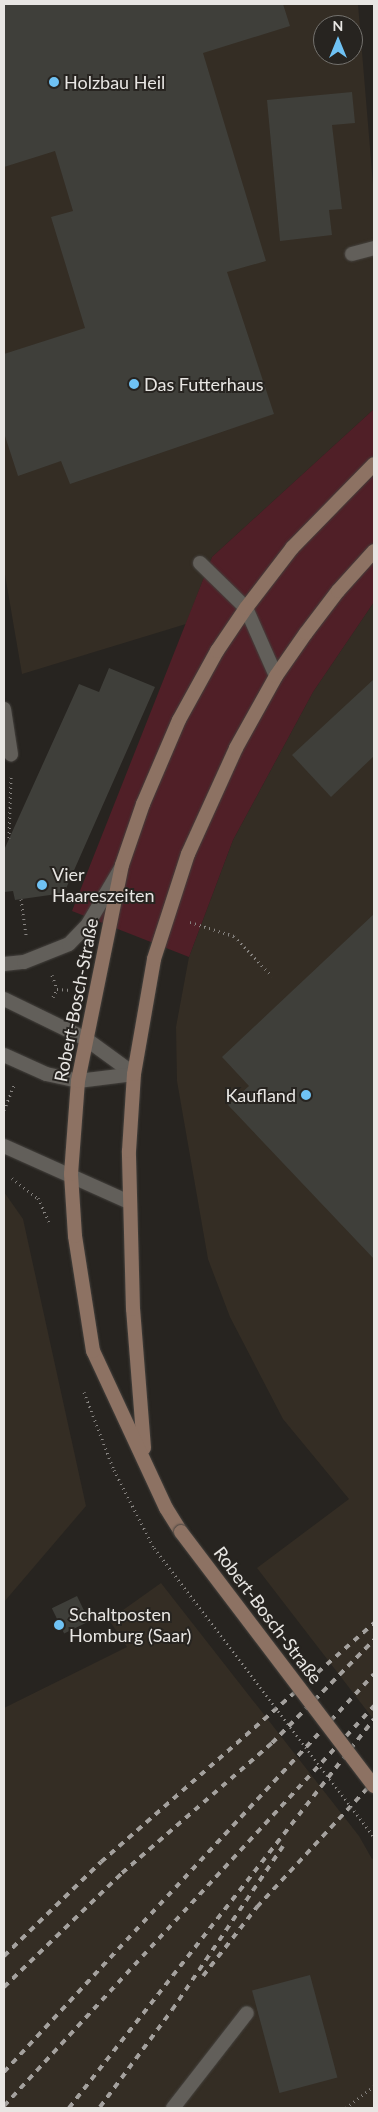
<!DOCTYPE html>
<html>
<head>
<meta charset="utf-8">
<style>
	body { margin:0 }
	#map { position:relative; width:378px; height:2112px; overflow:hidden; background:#272420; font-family:Lato,sans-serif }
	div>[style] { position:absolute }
	.built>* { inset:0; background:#342d24 }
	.green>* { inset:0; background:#501f27 }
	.building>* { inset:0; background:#3f3f3a; transform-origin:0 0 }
	.path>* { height:3px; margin-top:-1.5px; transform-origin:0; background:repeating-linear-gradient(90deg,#878481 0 1px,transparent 0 5px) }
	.roads { filter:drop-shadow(0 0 1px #44413d) drop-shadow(0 0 1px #44413d) }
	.service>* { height:14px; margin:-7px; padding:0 7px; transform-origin:7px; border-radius:7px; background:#625f5a }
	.minor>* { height:14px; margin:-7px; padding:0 7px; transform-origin:7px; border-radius:7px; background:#625f5a }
	.secondary>* { height:14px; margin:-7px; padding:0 7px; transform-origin:7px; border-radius:7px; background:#8d7263 }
	.rail>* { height:4px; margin-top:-2px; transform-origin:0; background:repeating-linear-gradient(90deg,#a4a19e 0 6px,transparent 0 12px) }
	.path-bridge>* { height:3px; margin-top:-1.5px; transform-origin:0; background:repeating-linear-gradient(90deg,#878481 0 1px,transparent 0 5px) }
	.bridges { filter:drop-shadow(0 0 1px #44413d) drop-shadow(0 0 1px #44413d) }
	.secondary-bridge>* { height:14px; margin:-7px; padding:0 7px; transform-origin:7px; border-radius:7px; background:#8d7263 }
	.dots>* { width:14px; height:14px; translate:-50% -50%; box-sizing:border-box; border:2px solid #272420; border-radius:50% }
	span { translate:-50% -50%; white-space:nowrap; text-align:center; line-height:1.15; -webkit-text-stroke:4px #272420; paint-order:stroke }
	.poi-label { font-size:18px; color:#e8e6e3 }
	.left { translate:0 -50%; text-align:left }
	.right { translate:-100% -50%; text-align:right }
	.street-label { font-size:18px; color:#e8e6e3 }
	.frame { position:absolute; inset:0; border:5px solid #e8e6e3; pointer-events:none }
	.north { position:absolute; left:313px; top:15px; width:50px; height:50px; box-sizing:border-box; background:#272420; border:1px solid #74726e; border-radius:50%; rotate:0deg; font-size:14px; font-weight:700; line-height:20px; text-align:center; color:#e8e6e3 }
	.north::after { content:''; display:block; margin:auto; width:18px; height:22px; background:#6fc2f4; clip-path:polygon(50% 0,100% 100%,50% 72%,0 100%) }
</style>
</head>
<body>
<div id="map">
	<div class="built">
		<i style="clip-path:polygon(evenodd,4px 4px,358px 4px,374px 196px,374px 409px,212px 557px,186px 624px,22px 674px,4px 569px,4px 4px,323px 25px,353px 25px,353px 55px,323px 55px,323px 25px)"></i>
		<i style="clip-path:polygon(374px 602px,374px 1720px,257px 1568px,349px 1499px,283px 1419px,230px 1317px,208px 1259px,177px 1081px,176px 1027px,189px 957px,233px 840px,313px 692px)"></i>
		<i style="clip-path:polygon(4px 1192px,23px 1219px,86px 1506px,4px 1602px)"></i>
		<i style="clip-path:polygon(161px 1583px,359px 1836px,372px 1859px,374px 1858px,374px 2108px,4px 2108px,4px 1708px,127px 1647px,109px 1620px)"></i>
	</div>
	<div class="green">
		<i style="clip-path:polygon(374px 409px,374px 602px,313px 692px,233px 840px,189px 957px,72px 911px,212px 557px)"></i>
	</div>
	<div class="building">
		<i style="clip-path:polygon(4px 4px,283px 4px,290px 26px,203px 53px,266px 261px,227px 272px,274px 414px,70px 484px,61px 461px,18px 476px,4px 433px,4px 354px,85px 328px,51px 217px,73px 211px,55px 151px,4px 167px)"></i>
		<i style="clip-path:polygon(352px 92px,355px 123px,332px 125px,342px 209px,329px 210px,332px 235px,280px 241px,267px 100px)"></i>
		<i style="clip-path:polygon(109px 668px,155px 687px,64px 893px,15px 900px,13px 891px,4px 892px,4px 850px,79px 684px,99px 692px)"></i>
		<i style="clip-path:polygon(374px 679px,374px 756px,331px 797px,292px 755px)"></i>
		<i style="clip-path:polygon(374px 914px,374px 1259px,228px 1105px,249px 1086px,222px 1057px)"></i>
		<i style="left:77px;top:1596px;width:28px;height:28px;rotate:64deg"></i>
		<i style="left:310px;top:1975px;width:106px;height:60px;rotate:75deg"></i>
	</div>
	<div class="path">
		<i style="left:9px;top:838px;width:61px;rotate:-88.1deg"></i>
		<i style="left:21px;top:899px;width:37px;rotate:82deg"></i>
		<i style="left:190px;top:922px;width:46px;rotate:17.7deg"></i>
		<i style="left:234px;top:936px;width:55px;rotate:46.5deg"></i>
		<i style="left:52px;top:975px;width:15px;rotate:70deg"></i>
		<i style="left:57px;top:989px;width:14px;rotate:4deg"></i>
		<i style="left:53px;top:997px;width:9px;rotate:-63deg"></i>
		<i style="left:4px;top:1110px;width:27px;rotate:-68deg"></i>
		<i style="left:12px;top:1178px;width:33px;rotate:38deg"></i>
		<i style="left:38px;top:1198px;width:26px;rotate:65deg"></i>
		<i style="left:84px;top:1392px;width:84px;rotate:69deg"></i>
		<i style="left:114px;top:1470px;width:88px;rotate:62.9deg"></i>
		<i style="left:346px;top:2108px;width:36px;rotate:-38deg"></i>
	</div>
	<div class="roads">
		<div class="service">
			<i style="left:352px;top:254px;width:23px;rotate:-15deg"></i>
			<i style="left:200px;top:563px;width:64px;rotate:44.4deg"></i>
			<i style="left:246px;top:608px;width:74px;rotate:66.2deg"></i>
			<i style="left:4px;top:1146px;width:137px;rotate:24.1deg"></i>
			<i style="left:173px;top:2108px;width:120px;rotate:-52.1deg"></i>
		</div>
		<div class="minor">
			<i style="left:4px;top:709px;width:46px;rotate:81.2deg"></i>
			<i style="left:4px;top:964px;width:20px;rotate:-6deg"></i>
			<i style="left:24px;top:962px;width:48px;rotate:-21.8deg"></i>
			<i style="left:69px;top:944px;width:28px;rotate:-46deg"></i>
			<i style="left:88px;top:924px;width:65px;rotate:-59.5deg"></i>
			<i style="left:4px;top:999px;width:91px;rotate:26deg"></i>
			<i style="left:86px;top:1039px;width:59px;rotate:36.1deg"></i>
			<i style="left:4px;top:1055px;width:46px;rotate:24.3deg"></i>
			<i style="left:46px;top:1074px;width:33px;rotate:12deg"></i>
			<i style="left:78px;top:1081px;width:56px;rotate:-7.1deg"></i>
		</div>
		<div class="secondary">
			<i style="left:144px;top:1448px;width:139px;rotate:-94.5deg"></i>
			<i style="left:133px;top:1309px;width:158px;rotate:-91.5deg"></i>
			<i style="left:129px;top:1151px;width:77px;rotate:-86.3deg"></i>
			<i style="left:134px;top:1074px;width:117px;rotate:-80.1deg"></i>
			<i style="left:154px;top:959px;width:110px;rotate:-72.1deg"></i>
			<i style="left:188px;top:854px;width:116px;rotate:-65.6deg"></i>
			<i style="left:236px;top:748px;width:82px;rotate:-60.9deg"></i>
			<i style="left:276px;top:676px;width:52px;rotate:-55.1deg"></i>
			<i style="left:306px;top:633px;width:53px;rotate:-52.7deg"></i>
			<i style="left:338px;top:591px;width:54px;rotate:-48deg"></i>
			<i style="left:181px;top:1532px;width:28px;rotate:-122deg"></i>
			<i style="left:166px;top:1508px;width:173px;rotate:-114.9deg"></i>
			<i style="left:93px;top:1351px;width:116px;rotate:-98.9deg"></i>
			<i style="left:75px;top:1236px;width:62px;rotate:-93.7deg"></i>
			<i style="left:71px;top:1174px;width:93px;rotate:-85.7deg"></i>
			<i style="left:78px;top:1081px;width:220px;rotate:-78.5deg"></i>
			<i style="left:122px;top:865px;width:65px;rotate:-71deg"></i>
			<i style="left:143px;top:804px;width:91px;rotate:-66.8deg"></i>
			<i style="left:179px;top:720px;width:79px;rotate:-61.2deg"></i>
			<i style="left:217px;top:651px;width:52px;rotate:-56deg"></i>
			<i style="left:246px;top:608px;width:76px;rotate:-52.5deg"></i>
			<i style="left:292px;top:548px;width:117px;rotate:-45.7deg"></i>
		</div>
	</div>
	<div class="rail">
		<i style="left:4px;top:1956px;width:135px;rotate:-44.1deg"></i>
		<i style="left:101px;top:1862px;width:363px;rotate:-41.2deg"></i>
		<i style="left:203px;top:1976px;width:88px;rotate:-52deg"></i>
		<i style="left:257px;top:1907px;width:172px;rotate:-47.1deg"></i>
		<i style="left:4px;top:1987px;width:164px;rotate:-44deg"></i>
		<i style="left:122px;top:1873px;width:198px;rotate:-40.9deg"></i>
		<i style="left:272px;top:1743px;width:145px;rotate:-45.3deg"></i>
		<i style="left:4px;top:2072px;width:543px;rotate:-47.09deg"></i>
		<i style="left:4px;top:2106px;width:545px;rotate:-47.23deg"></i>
		<i style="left:100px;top:2107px;width:121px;rotate:-53.4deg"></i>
		<i style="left:172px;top:2010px;width:198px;rotate:-55.9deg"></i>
		<i style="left:69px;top:2108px;width:494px;rotate:-51.9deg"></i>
	</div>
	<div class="path-bridge">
		<i style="left:154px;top:1548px;width:363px;rotate:52.7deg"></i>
	</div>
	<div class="bridges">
		<div class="secondary-bridge">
			<i style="left:181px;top:1532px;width:319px;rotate:52.8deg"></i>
		</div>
	</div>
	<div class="dots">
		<i style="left:54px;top:82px;background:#6fc2f4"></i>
		<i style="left:134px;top:384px;background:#6fc2f4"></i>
		<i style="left:42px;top:885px;background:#6fc2f4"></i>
		<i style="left:306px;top:1095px;background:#6fc2f4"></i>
		<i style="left:59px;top:1625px;background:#6fc2f4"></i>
	</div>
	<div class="poi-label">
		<span class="left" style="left:64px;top:82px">Holzbau Heil</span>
		<span class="left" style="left:144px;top:384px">Das Futterhaus</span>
		<span class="left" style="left:52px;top:885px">Vier<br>Haareszeiten</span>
		<span class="right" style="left:296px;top:1095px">Kaufland</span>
		<span class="left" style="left:69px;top:1625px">Schaltposten<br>Homburg (Saar)</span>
	</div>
	<div class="street-label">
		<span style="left:76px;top:1000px;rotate:-79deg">Robert-Bosch-Straße</span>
		<span style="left:268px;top:1615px;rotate:53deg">Robert-Bosch-Straße</span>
	</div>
	<div class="frame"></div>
	<div class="north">N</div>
</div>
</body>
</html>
